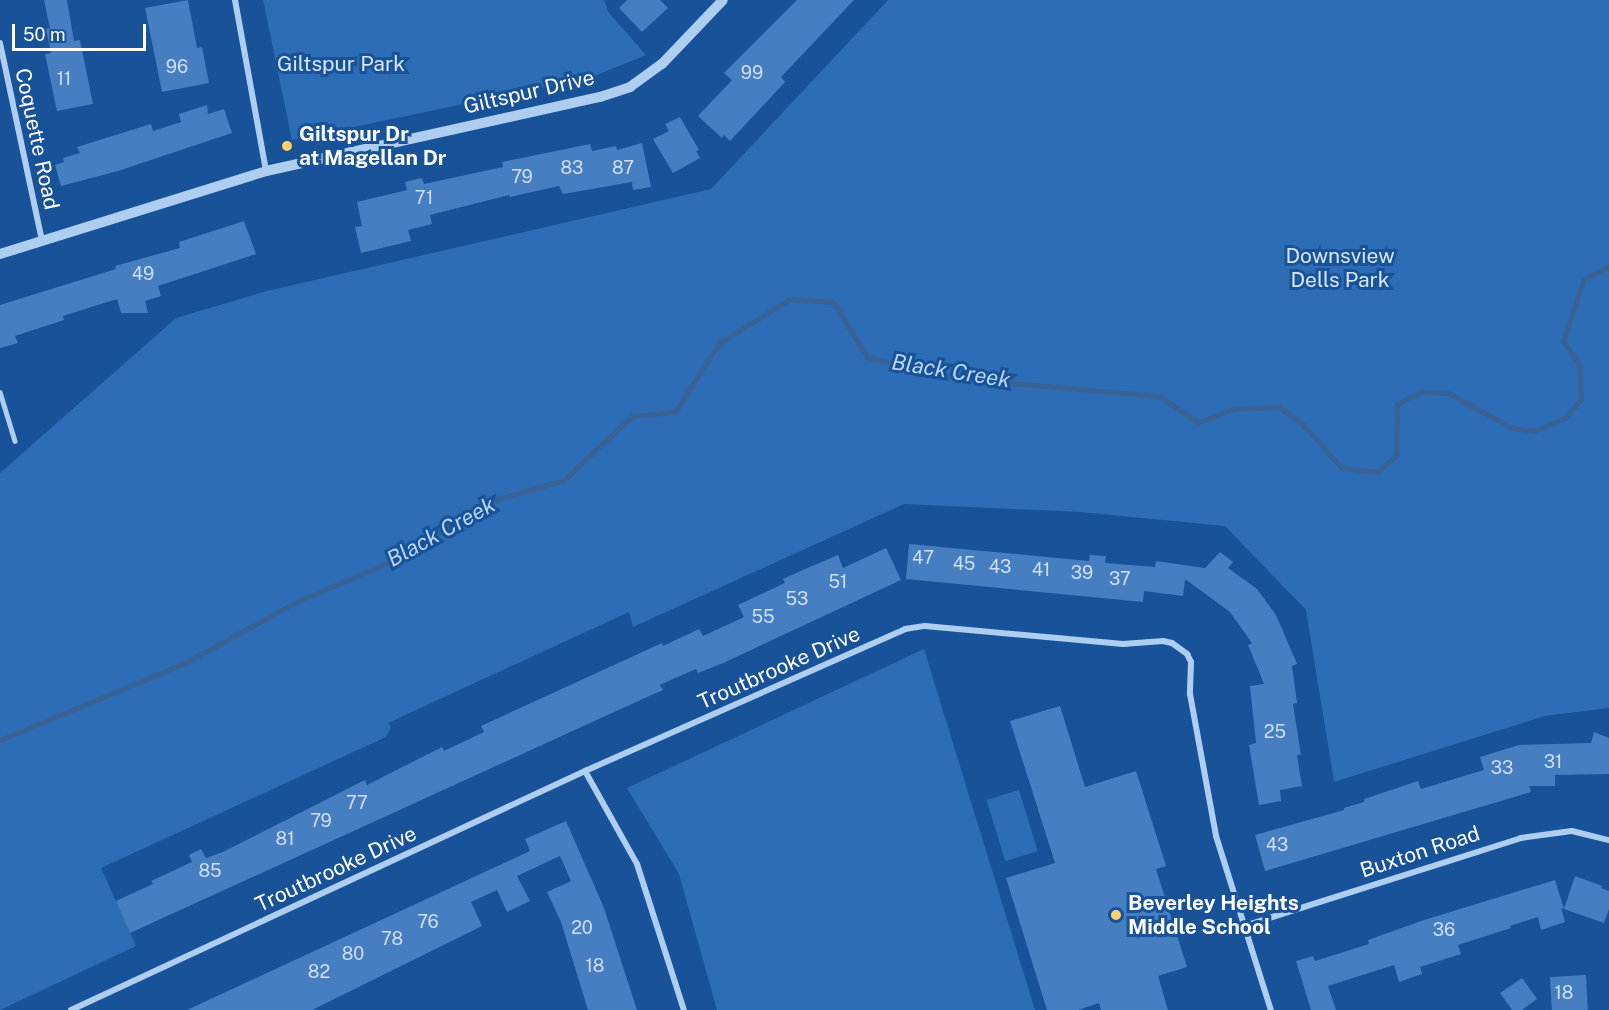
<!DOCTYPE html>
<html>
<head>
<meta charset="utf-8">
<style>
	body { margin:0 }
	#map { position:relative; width:1609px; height:1010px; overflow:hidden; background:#185298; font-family:"Public Sans",sans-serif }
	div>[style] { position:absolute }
	.green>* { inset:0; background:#2c6db6; transform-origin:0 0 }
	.stream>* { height:5px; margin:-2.5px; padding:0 2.5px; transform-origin:2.5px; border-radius:2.5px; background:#396295 }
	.building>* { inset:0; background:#457ec1; transform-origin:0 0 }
	.service>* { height:4.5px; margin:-2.25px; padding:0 2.25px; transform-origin:2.25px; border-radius:2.25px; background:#adcdf1 }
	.minor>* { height:6px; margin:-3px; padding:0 3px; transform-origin:3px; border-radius:3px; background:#adcdf1 }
	.tertiary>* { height:10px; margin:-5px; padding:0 5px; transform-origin:5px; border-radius:5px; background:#adcdf1 }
	.dots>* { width:16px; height:16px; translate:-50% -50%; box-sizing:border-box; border:3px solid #185298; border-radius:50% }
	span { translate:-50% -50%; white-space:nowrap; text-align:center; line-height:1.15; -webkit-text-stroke:6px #185298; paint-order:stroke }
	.number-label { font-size:18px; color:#d0dff0 }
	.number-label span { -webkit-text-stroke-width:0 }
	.park-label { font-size:21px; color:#d4e7fc }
	.street-label { font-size:21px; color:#fff }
	.poi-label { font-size:21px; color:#fff; font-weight:700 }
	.left { translate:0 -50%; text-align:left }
	.water-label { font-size:22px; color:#b9d7f8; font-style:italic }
	.scale { position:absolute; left:12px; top:24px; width:134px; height:27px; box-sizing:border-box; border:3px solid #fff; border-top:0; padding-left:8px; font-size:18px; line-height:21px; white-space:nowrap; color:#fff; -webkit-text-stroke:4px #185298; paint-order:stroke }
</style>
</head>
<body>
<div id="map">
	<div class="green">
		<i style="clip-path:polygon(263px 0,604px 0,609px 13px,646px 55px,592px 77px,292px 140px)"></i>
		<i style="clip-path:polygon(888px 0,1609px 0,1609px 708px,1545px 716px,1334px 782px,1306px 610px,1225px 526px,1080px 512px,904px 504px,633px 627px,629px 612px,388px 723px,391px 727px,386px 737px,101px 868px,136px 946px,0 1010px,0 473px,176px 318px,267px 291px,711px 189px)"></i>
		<i style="clip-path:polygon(924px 649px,1035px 1010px,717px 1010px,679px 874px,627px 788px)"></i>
		<i style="left:1019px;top:790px;width:64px;height:34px;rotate:73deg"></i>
	</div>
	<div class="stream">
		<i style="left:0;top:740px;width:200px;rotate:-22.6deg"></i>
		<i style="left:185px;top:663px;width:127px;rotate:-28.8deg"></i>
		<i style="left:296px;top:602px;width:108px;rotate:-23deg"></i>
		<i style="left:395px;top:560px;width:109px;rotate:-32.2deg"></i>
		<i style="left:487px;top:502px;width:80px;rotate:-15.9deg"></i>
		<i style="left:564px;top:480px;width:93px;rotate:-43.3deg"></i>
		<i style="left:632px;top:416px;width:43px;rotate:-5.3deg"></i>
		<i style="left:675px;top:412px;width:82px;rotate:-57.5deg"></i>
		<i style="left:719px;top:343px;width:84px;rotate:-31.8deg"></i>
		<i style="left:790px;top:299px;width:43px;rotate:4deg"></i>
		<i style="left:833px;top:302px;width:65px;rotate:58.3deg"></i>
		<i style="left:867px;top:357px;width:74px;rotate:13.3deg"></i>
		<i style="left:939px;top:374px;width:36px;rotate:9deg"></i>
		<i style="left:975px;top:380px;width:185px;rotate:5deg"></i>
		<i style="left:1159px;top:396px;width:47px;rotate:33.7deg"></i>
		<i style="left:1198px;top:422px;width:37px;rotate:-20deg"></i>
		<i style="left:1233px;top:409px;width:46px;rotate:-2.5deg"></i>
		<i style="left:1279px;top:407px;width:29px;rotate:36deg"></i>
		<i style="left:1302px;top:424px;width:59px;rotate:47.7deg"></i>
		<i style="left:1342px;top:468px;width:36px;rotate:6deg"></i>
		<i style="left:1378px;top:472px;width:25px;rotate:-43deg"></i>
		<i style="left:1396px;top:455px;width:51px;rotate:-88.9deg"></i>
		<i style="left:1397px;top:404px;width:28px;rotate:-26deg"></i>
		<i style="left:1422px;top:392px;width:26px;rotate:2deg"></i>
		<i style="left:1448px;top:393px;width:73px;rotate:28.7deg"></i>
		<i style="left:1512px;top:428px;width:23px;rotate:7deg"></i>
		<i style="left:1535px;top:431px;width:34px;rotate:-24deg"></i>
		<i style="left:1566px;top:417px;width:23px;rotate:-50deg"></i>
		<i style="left:1581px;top:399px;width:35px;rotate:-93deg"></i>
		<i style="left:1579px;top:364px;width:28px;rotate:-125deg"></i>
		<i style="left:1563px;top:341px;width:65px;rotate:-71.3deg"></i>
		<i style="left:1584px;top:279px;width:28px;rotate:-26deg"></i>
	</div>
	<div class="building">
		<i style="clip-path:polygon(44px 0,67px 0,74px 41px,80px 40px,93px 104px,57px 111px,45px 54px,51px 53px,46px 29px,50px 28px)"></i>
		<i style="clip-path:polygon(188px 0,197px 48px,202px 47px,209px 83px,162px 92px,145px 8px)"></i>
		<i style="clip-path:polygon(627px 0,660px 0,668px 8px,642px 32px,619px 8px)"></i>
		<i style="clip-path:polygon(797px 0,854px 0,781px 77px,785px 82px,730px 141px,724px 135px,722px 138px,698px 116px,732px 80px,724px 73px)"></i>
		<i style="clip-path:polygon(207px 105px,208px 114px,224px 109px,232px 133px,118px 171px,61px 186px,55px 165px,64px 162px,63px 158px,80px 153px,77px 147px,151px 124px,153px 131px,181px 122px,179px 114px)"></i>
		<i style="clip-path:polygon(680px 117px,699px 150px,696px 151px,700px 158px,673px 173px,653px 139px,669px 131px,665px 124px)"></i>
		<i style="clip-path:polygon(642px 143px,651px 187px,633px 190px,632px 182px,563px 194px,559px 186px,510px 197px,509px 195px,430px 215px,432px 224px,408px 230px,411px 241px,361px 253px,355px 227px,362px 226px,357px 202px,407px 190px,405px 182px,422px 178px,424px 184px,503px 167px,502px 162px,590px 144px,592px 151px,616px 146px,617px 150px)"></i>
		<i style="clip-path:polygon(244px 221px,256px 254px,158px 286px,161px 296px,145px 301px,148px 313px,121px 313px,117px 299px,63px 316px,64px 320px,15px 336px,18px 343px,0 348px,0 305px,116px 269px,115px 266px,180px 248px,179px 242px)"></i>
		<i style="clip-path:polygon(909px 544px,1089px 561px,1090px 555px,1106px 556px,1105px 563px,1155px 567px,1156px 561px,1205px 568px,1220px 552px,1233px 562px,1228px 568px,1257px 589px,1276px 615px,1297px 664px,1292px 666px,1297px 703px,1293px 704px,1301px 755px,1297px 755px,1302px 786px,1280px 790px,1281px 801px,1259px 805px,1249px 745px,1256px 743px,1250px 686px,1264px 684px,1248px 645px,1252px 643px,1230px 612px,1185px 579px,1183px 596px,1144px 591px,1143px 602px,906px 579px)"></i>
		<i style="clip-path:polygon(886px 548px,901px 580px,721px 664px,698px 673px,696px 669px,673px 679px,660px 685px,663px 690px,647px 697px,130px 933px,116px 901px,153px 884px,151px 881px,192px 862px,189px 855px,201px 849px,206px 858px,223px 852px,353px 786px,365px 780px,367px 785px,442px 747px,444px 751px,484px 732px,481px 726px,662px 643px,663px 646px,699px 629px,703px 636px,744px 617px,738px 605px,785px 583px,783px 579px,805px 569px,838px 555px,843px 568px)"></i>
		<i style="clip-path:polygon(1060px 706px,1085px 787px,1136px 771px,1166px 866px,1156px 869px,1187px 967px,1158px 976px,1168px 1010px,1101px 1010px,1099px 1003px,1078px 1010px,1047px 1010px,1006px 878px,1055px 863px,1010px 721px)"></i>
		<i style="clip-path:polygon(1594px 732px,1609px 738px,1609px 774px,1555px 775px,1555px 786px,1529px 786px,1531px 792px,1265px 871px,1255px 835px,1344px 810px,1344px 808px,1364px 802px,1364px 799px,1418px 781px,1421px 789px,1484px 770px,1480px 757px,1519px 745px,1591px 743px)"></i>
		<i style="clip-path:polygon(566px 821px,604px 908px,637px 1010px,588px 1010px,561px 922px,547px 892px,571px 881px,560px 856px,517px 876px,530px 901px,507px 912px,497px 890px,471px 902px,482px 926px,312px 1010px,187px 1010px,530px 851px,525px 839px)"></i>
		<i style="clip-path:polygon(1575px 876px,1602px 886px,1601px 888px,1609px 891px,1609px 909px,1604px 923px,1561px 908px,1565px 922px,1541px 930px,1538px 917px,1510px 926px,1511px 928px,1458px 945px,1461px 954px,1420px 967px,1422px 974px,1399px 982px,1394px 965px,1328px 986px,1336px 1010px,1311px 1010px,1296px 961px,1313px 956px,1315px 961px,1369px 944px,1368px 940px,1421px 921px,1555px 880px,1564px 909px)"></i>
		<i style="left:1586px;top:975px;width:35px;height:36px;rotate:87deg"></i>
		<i style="clip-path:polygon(1522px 978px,1537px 999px,1522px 1010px,1512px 1010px,1500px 993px)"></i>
	</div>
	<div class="service">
		<i style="left:0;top:392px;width:51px;rotate:73deg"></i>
	</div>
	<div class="minor">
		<i style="left:235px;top:0;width:174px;rotate:79.7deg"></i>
		<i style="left:0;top:43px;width:202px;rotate:78deg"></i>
		<i style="left:585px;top:771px;width:107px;rotate:60.8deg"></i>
		<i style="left:637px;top:864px;width:153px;rotate:72.2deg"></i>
		<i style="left:1244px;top:926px;width:291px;rotate:-17.6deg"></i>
		<i style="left:1521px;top:838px;width:51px;rotate:-7.8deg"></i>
		<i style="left:1572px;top:831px;width:38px;rotate:14deg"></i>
		<i style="left:71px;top:1010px;width:567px;rotate:-24.94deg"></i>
		<i style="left:585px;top:771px;width:350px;rotate:-23.9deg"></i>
		<i style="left:905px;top:629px;width:20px;rotate:-9deg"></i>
		<i style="left:925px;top:626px;width:199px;rotate:5.2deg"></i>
		<i style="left:1123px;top:644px;width:40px;rotate:-4.3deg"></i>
		<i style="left:1163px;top:641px;width:9px;rotate:13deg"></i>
		<i style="left:1172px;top:643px;width:19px;rotate:36deg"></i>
		<i style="left:1187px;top:654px;width:9px;rotate:63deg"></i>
		<i style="left:1191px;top:662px;width:32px;rotate:92deg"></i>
		<i style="left:1190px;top:694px;width:144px;rotate:79.6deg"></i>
		<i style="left:1216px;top:836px;width:182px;rotate:72.5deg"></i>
	</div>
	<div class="tertiary">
		<i style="left:0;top:254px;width:279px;rotate:-17.3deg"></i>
		<i style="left:266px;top:171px;width:342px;rotate:-12.5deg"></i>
		<i style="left:600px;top:97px;width:32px;rotate:-18deg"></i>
		<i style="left:630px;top:87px;width:39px;rotate:-36deg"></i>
		<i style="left:662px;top:64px;width:88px;rotate:-46.4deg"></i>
	</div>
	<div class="dots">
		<i style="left:287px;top:146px;background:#ffd26d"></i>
		<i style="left:1116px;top:915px;background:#ffd26d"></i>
	</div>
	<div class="number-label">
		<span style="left:177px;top:67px">96</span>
		<span style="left:752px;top:73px">99</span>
		<span style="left:64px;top:79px">11</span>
		<span style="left:572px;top:168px">83</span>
		<span style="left:623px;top:168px">87</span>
		<span style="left:522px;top:177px">79</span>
		<span style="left:424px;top:198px">71</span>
		<span style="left:143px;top:274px">49</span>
		<span style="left:923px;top:558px">47</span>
		<span style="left:964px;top:564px">45</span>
		<span style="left:1000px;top:567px">43</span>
		<span style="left:1041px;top:570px">41</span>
		<span style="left:1082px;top:573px">39</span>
		<span style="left:1120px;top:579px">37</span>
		<span style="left:838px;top:582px">51</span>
		<span style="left:797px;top:599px">53</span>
		<span style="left:763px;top:617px">55</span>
		<span style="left:1275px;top:732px">25</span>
		<span style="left:1553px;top:762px">31</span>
		<span style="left:1502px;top:768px">33</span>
		<span style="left:357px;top:803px">77</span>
		<span style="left:321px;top:821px">79</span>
		<span style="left:285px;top:839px">81</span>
		<span style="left:1277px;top:845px">43</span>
		<span style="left:210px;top:871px">85</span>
		<span style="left:428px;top:922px">76</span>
		<span style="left:582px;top:928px">20</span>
		<span style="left:1444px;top:930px">36</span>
		<span style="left:392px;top:939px">78</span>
		<span style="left:353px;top:954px">80</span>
		<span style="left:595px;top:966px">18</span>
		<span style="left:319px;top:972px">82</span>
		<span style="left:1564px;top:993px">18</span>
	</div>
	<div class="park-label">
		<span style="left:341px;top:64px">Giltspur Park</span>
		<span style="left:1340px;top:268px">Downsview<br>Dells Park</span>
	</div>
	<div class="street-label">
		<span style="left:529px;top:92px;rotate:-13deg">Giltspur Drive</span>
		<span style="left:37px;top:139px;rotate:78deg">Coquette Road</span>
		<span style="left:779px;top:668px;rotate:-24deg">Troutbrooke Drive</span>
		<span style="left:1420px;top:852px;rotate:-18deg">Buxton Road</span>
		<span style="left:336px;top:869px;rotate:-25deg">Troutbrooke Drive</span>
	</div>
	<div class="poi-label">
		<span class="left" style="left:299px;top:146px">Giltspur Dr<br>at Magellan Dr</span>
		<span class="left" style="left:1128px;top:915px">Beverley Heights<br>Middle School</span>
	</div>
	<div class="water-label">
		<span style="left:951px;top:371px;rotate:9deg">Black Creek</span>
		<span style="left:441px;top:532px;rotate:-29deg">Black Creek</span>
	</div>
	<div class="scale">50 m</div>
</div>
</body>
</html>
